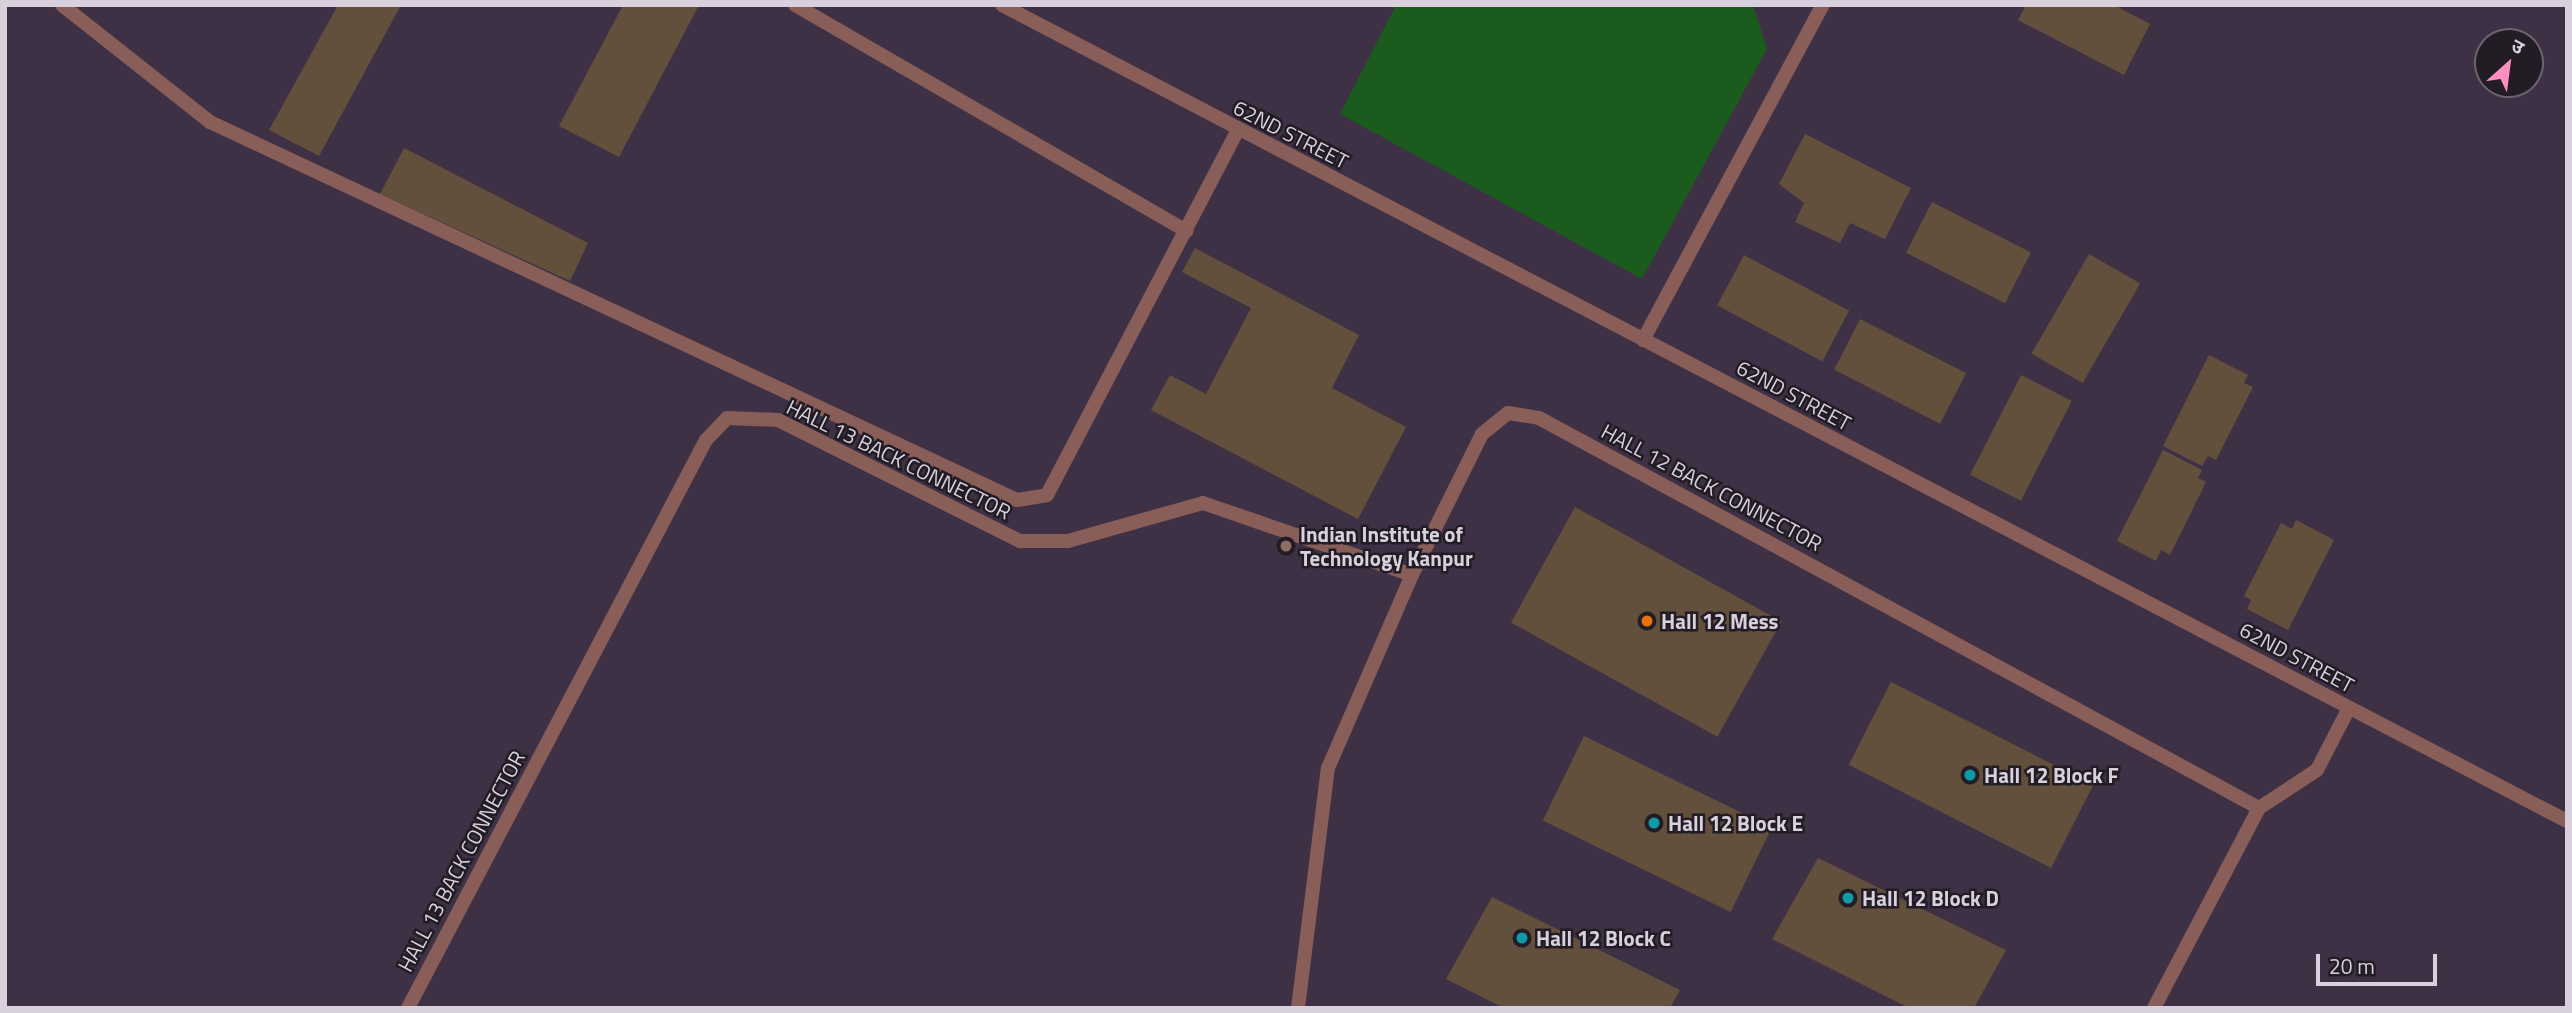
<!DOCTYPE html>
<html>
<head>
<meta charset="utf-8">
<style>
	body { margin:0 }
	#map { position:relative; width:2572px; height:1013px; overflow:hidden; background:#3f3145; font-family:"Titillium Web","Noto Sans Devanagari",sans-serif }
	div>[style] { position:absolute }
	.green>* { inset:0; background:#1b5b1e }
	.building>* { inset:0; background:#62503c; transform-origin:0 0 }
	.service>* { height:14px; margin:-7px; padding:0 7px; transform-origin:7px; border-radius:7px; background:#8a5e58 }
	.minor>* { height:14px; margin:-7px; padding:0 7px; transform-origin:7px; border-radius:7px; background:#8a5e58 }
	.dots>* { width:19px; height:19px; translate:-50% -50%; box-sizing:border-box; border:4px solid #221c25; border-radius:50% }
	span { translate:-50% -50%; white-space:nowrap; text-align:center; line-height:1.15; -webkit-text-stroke:5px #221c25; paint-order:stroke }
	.street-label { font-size:21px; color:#d9d0dd }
	.poi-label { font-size:21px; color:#d9d0dd; font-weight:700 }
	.left { translate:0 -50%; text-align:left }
	.frame { position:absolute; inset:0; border:7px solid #d9d0dd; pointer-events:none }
	.north { position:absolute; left:2474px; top:28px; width:70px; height:70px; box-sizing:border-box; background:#221c25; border:2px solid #6b646f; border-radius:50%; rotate:28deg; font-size:19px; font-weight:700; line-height:28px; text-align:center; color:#d9d0dd }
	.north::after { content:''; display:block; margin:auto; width:24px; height:32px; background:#fd8ebf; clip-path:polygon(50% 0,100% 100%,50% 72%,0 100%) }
	.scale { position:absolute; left:2316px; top:954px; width:121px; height:32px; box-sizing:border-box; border:4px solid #d9d0dd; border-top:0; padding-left:9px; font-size:21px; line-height:24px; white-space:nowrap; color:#d9d0dd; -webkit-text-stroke:5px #221c25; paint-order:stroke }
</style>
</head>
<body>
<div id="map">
	<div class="green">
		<i style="clip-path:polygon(1396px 5px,1753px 5px,1767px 49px,1642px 279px,1340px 114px)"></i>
	</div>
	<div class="building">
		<i style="clip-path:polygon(338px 5px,401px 5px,319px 156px,269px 130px)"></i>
		<i style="clip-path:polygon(623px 5px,699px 5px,619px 157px,559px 126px)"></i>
		<i style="clip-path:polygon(2026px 5px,2114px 5px,2150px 24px,2124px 75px,2018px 20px)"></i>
		<i style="clip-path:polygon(1805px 134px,1911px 188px,1885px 239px,1850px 223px,1840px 243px,1795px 222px,1804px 203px,1779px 184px)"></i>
		<i style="clip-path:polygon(404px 148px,588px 243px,570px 281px,380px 194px)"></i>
		<i style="left:1932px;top:202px;width:111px;height:57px;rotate:27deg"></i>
		<i style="clip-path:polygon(1195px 248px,1359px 335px,1332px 388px,1406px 427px,1358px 519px,1151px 410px,1170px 375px,1206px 394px,1251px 308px,1182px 272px)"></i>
		<i style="left:2089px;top:254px;width:59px;height:115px;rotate:30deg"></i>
		<i style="left:1744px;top:255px;width:119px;height:57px;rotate:28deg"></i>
		<i style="left:1860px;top:319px;width:119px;height:57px;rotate:27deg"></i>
		<i style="clip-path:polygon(2209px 355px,2248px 375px,2244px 383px,2253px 387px,2216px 460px,2208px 456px,2202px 466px,2163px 446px)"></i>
		<i style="left:2021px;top:375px;width:57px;height:112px;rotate:27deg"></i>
		<i style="clip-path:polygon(2163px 450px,2202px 470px,2198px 478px,2206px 482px,2170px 555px,2161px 550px,2156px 561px,2117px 541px)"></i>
		<i style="left:1575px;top:507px;width:236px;height:132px;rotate:29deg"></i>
		<i style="clip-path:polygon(2296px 520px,2334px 540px,2288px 630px,2247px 609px,2251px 600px,2244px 596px,2281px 523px,2292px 529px)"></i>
		<i style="left:1891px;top:682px;width:227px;height:93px;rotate:27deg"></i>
		<i style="left:1584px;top:736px;width:209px;height:94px;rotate:26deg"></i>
		<i style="clip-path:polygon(1818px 858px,2006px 950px,1974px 1008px,1909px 1008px,1772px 939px)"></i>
		<i style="clip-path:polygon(1492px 897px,1680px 990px,1670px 1008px,1504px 1008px,1446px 979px)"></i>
	</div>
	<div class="service">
		<i style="left:62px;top:5px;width:189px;rotate:38.3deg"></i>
		<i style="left:210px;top:122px;width:891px;rotate:25.1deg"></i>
		<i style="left:1017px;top:500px;width:30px;rotate:-9deg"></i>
		<i style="left:1047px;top:495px;width:412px;rotate:-62.4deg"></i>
		<i style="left:795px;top:5px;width:452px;rotate:30deg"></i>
		<i style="left:2259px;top:808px;width:69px;rotate:-33.2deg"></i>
		<i style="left:2317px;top:770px;width:70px;rotate:-62.7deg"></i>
		<i style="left:1298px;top:1008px;width:242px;rotate:-82.9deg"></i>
		<i style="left:1328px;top:768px;width:210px;rotate:-66.5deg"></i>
		<i style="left:1412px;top:575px;width:157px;rotate:-63.6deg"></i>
		<i style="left:1482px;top:434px;width:33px;rotate:-39deg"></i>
		<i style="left:1508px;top:413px;width:31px;rotate:9deg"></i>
		<i style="left:1539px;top:418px;width:819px;rotate:28.44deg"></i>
		<i style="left:2259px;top:808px;width:226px;rotate:117.7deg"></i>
	</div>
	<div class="minor">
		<i style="left:1002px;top:5px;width:1765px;rotate:27.54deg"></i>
		<i style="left:1643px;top:340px;width:380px;rotate:-61.8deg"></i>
		<i style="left:408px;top:1008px;width:641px;rotate:-62.32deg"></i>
		<i style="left:706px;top:440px;width:30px;rotate:-46deg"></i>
		<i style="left:727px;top:418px;width:51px;rotate:2.2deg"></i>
		<i style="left:778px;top:420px;width:271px;rotate:26.6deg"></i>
		<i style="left:1020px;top:541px;width:48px"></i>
		<i style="left:1068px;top:541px;width:140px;rotate:-15.7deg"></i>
		<i style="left:1203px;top:503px;width:221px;rotate:19deg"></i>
	</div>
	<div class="dots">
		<i style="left:1286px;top:546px;background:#8d6e63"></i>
		<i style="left:1647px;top:621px;background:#e8710a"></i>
		<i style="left:1970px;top:775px;background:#0f9aa8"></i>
		<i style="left:1654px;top:823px;background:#0f9aa8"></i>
		<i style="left:1848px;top:898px;background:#0f9aa8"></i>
		<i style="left:1522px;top:938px;background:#0f9aa8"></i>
	</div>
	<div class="street-label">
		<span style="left:1291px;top:134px;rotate:27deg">62ND STREET</span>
		<span style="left:1794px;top:395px;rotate:28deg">62ND STREET</span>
		<span style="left:899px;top:459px;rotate:26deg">HALL 13 BACK CONNECTOR</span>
		<span style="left:1712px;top:487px;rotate:28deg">HALL 12 BACK CONNECTOR</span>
		<span style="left:2297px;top:657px;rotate:28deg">62ND STREET</span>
		<span style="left:461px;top:861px;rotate:-62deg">HALL 13 BACK CONNECTOR</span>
	</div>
	<div class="poi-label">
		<span class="left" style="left:1300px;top:546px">Indian Institute of<br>Technology Kanpur</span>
		<span class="left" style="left:1661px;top:621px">Hall 12 Mess</span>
		<span class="left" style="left:1984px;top:775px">Hall 12 Block F</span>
		<span class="left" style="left:1668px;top:823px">Hall 12 Block E</span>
		<span class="left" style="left:1862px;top:898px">Hall 12 Block D</span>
		<span class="left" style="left:1536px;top:938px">Hall 12 Block C</span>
	</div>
	<div class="frame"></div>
	<div class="north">उ</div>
	<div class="scale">20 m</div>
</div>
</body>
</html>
